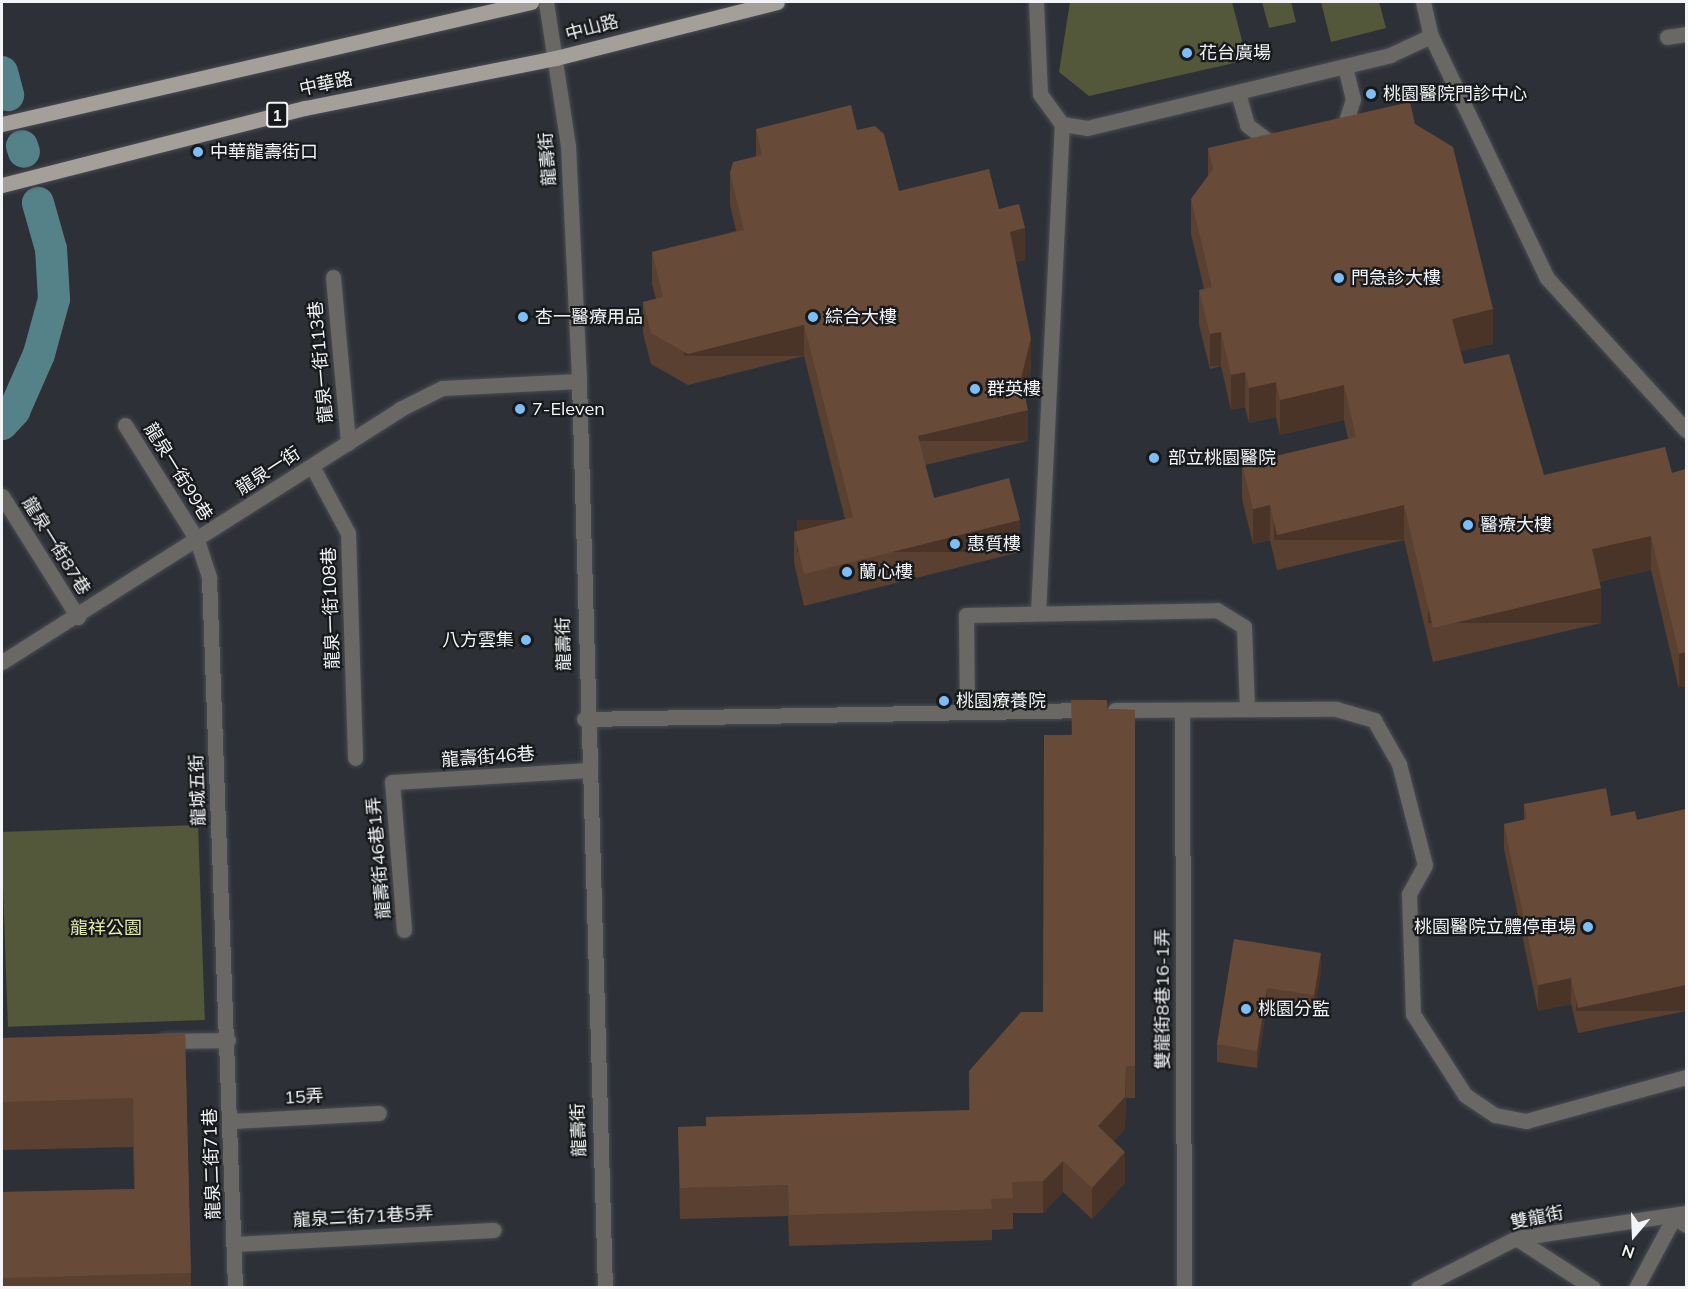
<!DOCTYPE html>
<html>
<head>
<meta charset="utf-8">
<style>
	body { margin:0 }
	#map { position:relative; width:1688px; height:1289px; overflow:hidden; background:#2d3137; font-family:Mulish,"Noto Sans TC",sans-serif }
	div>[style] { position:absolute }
	.green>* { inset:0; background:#54583b; transform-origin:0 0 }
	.canal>* { height:32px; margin:-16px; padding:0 16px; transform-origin:16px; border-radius:16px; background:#558289 }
	.roads { filter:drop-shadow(0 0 2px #494c52) drop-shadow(0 0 2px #494c52) }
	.minor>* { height:15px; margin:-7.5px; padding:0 7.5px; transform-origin:7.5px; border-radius:7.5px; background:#6a6865 }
	.major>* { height:15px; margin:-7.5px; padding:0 7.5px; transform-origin:7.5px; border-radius:7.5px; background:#a49f99 }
	.wall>* { inset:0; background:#594030 }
	.shaded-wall>* { inset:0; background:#493427; transform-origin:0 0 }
	.building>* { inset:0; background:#684a38 }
	.dots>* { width:16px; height:16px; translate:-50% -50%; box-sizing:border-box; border:3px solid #17191b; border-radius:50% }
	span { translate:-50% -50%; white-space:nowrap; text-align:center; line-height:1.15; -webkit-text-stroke:4.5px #17191b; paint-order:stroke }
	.shield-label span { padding:2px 4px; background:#17191b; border:2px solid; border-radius:4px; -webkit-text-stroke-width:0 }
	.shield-label { font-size:16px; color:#f2f4f8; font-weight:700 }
	.street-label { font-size:18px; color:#f2f4f8 }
	.poi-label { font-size:18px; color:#f2f4f8 }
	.left { translate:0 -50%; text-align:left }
	.right { translate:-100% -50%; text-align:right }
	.park-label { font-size:18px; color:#e2eaac }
	.frame { position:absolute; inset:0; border:3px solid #f2f4f8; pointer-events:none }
	.north { position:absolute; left:1604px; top:1205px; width:60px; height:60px; -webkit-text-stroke:4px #17191b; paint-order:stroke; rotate:199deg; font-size:16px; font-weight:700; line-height:24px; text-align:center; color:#f2f4f8 }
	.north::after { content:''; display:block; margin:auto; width:21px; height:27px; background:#f2f4f8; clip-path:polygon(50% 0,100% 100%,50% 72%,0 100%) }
</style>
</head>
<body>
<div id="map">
	<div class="green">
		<i style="clip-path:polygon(1070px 2px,1232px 2px,1247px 60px,1089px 96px,1059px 72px)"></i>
		<i style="clip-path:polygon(1262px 2px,1291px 2px,1296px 22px,1269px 28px)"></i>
		<i style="clip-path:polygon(1321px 2px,1379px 2px,1386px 28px,1331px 42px)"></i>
		<i style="left:198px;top:825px;width:195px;height:197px;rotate:88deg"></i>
	</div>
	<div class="canal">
		<i style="left:2px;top:72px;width:24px;rotate:75deg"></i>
		<i style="left:22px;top:146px;width:6px;rotate:72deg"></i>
		<i style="left:2px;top:424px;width:18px;rotate:-47deg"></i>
		<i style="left:14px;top:411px;width:62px;rotate:-66.3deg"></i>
		<i style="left:39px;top:354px;width:57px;rotate:-74.7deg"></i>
		<i style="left:54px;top:299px;width:50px;rotate:-93.4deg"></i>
		<i style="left:51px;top:249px;width:48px;rotate:-105.8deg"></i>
	</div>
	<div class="roads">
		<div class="minor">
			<i style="left:546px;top:2px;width:145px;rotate:81.3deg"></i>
			<i style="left:568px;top:145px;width:236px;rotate:87.3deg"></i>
			<i style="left:579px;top:381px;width:907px;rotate:88.36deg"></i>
			<i style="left:1036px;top:2px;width:92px;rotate:87.5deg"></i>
			<i style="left:1040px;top:94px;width:37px;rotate:54deg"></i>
			<i style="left:1062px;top:124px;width:25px;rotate:9deg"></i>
			<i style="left:1087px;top:128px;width:312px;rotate:-13.5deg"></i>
			<i style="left:1390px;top:55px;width:45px;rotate:-24.9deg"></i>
			<i style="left:1423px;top:2px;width:35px;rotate:77deg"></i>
			<i style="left:1431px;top:36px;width:268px;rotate:64.4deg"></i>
			<i style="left:1547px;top:278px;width:206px;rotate:47.6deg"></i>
			<i style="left:1667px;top:37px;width:19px;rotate:-9deg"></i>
			<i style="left:1238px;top:93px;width:33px;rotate:74deg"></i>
			<i style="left:1247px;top:125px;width:35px;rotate:37deg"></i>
			<i style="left:1336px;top:132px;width:12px;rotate:-42deg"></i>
			<i style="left:1345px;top:124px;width:26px;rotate:-72deg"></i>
			<i style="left:1353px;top:99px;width:33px;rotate:-104deg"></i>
			<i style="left:333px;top:277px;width:167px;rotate:84.8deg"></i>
			<i style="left:125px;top:425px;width:136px;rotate:57.9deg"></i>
			<i style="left:197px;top:540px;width:40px;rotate:72deg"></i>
			<i style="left:209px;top:578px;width:710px;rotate:87.9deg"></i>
			<i style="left:312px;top:466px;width:76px;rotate:61.8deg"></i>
			<i style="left:348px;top:533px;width:225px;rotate:88.2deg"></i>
			<i style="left:2px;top:496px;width:143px;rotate:57.9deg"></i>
			<i style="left:1038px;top:613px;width:490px;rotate:-87.2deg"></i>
			<i style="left:2px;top:662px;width:472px;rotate:-32.4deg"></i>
			<i style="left:400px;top:409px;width:47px;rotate:-26.6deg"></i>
			<i style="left:442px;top:388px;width:137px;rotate:-2.9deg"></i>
			<i style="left:1115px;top:710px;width:221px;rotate:-0.3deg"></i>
			<i style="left:1336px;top:709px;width:40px;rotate:16deg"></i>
			<i style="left:1374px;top:720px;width:51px;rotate:60.4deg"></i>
			<i style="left:1399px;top:764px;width:104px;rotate:75.6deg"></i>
			<i style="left:1425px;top:865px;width:33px;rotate:119deg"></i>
			<i style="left:1409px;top:894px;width:120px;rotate:88.1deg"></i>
			<i style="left:1413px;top:1014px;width:96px;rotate:57.3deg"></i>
			<i style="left:1465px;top:1095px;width:36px;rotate:34deg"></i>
			<i style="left:1495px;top:1115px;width:32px;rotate:11deg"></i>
			<i style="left:1526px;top:1121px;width:166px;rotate:-15.4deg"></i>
			<i style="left:1182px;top:710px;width:578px;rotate:89.8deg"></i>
			<i style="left:967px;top:711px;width:96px;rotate:-90.6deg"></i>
			<i style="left:966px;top:615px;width:251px;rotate:-1.1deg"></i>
			<i style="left:1217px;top:610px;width:32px;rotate:32deg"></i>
			<i style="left:1244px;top:627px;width:82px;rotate:87.9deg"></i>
			<i style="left:584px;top:719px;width:507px;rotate:-1.02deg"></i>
			<i style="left:404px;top:930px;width:148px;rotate:-94.6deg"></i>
			<i style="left:392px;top:782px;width:194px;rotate:-3.5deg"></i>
			<i style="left:165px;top:1041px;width:63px;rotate:-0.9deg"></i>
			<i style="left:231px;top:1121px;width:148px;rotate:-3.1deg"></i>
			<i style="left:1516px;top:1238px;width:92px;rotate:33deg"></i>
			<i style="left:234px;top:1244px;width:260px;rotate:-3.1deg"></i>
			<i style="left:1418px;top:1288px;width:110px;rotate:-27deg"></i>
			<i style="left:1516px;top:1238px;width:172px;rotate:-8.4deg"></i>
			<i style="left:1636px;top:1288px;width:81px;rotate:-61.8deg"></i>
			<i style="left:1674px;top:1217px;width:14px;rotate:34deg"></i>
		</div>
		<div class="major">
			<i style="left:2px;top:124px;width:543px;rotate:-12.99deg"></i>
			<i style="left:2px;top:185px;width:313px;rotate:-14.3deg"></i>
			<i style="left:305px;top:108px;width:256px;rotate:-11.3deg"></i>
			<i style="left:556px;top:58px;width:228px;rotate:-14.2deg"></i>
		</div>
	</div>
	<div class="wall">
		<i style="clip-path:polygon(1415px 124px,1493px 344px,1460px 351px,1464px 364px,1544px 475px,1672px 473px,1686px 469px,1679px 689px,1651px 570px,1599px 582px,1601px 623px,1433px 662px,1404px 540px,1277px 570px,1270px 540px,1253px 544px,1242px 499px,1242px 464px,1348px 439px,1344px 420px,1280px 435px,1276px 417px,1249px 423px,1245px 407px,1231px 410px,1221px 366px,1210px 369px,1199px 325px,1199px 290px,1204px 289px,1191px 234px,1191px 199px,1208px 176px,1208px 148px)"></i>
		<i style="clip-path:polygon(756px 129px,857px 130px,899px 191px,999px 209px,1025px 260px,1016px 262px,1031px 370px,1025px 394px,1028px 441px,925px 465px,934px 498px,1020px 552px,804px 606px,794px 563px,794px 532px,845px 519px,804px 356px,688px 385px,651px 364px,643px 333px,643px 302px,656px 299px,652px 284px,652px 252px,736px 231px,730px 205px,730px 173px,756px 156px)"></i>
		<i style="clip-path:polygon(1107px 709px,1135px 710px,1135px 1098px,1126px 1098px,1125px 1129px,1114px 1141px,1125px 1183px,1092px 1219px,1063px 1192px,1043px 1213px,1013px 1213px,1013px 1229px,992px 1230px,992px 1240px,789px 1246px,788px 1216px,680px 1219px,678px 1127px,706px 1126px,969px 1110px,969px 1071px,1043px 1012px,1071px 735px)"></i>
		<i style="clip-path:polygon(1524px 804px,1637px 820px,1686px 809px,1686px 1011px,1578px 1033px,1571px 1004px,1538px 1011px,1504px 849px,1504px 824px,1524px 820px)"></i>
		<i style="clip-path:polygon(1234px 939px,1321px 971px,1314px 1012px,1267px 1005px,1257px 1068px,1217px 1062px,1217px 1044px)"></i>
		<i style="clip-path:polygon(185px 1033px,191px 1287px,2px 1287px,2px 1192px,134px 1189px,133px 1147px,2px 1150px,2px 1038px)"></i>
	</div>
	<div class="shaded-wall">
		<i style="clip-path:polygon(1025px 228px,1025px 260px,1010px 264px,1010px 232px)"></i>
		<i style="clip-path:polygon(1493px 309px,1493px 344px,1452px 353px,1452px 319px)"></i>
		<i style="left:804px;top:325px;width:31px;height:120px;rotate:90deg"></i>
		<i style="left:1221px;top:332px;width:34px;height:11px;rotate:90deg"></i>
		<i style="clip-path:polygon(1031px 338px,1031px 370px,1021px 409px,1021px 378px)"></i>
		<i style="clip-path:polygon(1245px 372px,1245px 407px,1231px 410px,1231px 375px)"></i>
		<i style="clip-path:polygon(1276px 382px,1276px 417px,1249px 423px,1249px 388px)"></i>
		<i style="clip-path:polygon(1344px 385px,1344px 420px,1280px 435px,1280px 400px)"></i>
		<i style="left:1028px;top:410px;width:31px;height:113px;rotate:90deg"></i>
		<i style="clip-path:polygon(1270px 505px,1270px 540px,1253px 544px,1253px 509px)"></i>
		<i style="left:1404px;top:505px;width:35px;height:130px;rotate:90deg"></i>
		<i style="left:1020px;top:520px;width:32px;height:223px;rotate:90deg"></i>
		<i style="clip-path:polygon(1651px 536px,1651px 570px,1592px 584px,1592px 549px)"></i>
		<i style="left:1601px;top:588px;width:35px;height:173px;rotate:90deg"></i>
		<i style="left:1686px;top:652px;width:35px;height:7px;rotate:90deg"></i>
		<i style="clip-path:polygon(1321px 953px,1321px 971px,1314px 1012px,1314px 995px)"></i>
		<i style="clip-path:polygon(1571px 978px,1571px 1004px,1538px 1011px,1538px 985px)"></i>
		<i style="left:1686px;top:985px;width:26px;height:110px;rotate:90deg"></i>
		<i style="clip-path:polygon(1267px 988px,1267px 1005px,1257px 1068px,1257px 1051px)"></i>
		<i style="clip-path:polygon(1126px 1066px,1125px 1129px,1098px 1158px,1098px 1126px)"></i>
		<i style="clip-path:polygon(1125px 1152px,1125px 1183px,1092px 1219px,1092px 1188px)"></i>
		<i style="clip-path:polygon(1063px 1161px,1063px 1192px,1043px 1213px,1043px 1181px)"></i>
	</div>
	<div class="building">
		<i style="clip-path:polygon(1410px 102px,1415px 124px,1453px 147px,1493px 309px,1452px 319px,1464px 364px,1509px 354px,1544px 475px,1665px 447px,1672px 473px,1686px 469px,1686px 652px,1679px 654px,1651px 536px,1592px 549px,1601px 588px,1433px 628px,1404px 505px,1277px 535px,1270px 505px,1253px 509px,1242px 464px,1356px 437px,1344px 385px,1280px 400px,1276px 382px,1249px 388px,1245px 372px,1231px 375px,1221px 332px,1210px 334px,1199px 290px,1212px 287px,1191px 199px,1213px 169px,1208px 148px)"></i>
		<i style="clip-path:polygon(851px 105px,857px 130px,875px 126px,884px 134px,899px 191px,989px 169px,999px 209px,1019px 204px,1025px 228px,1010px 232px,1031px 338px,1021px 378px,1028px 410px,918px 436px,934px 498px,1009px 478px,1020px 520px,804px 574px,794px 532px,853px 517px,804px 325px,688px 354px,651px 333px,643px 302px,663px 297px,652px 252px,744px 230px,730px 173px,733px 162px,762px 155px,756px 129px)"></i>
		<i style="clip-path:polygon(1071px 700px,1107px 700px,1107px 709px,1135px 710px,1135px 1066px,1126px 1066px,1125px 1097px,1098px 1126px,1125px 1152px,1092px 1188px,1063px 1161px,1043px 1181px,1012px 1182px,1013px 1198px,991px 1199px,992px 1209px,789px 1215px,788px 1185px,680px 1188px,678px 1127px,706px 1126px,706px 1117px,970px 1110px,969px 1071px,1021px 1012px,1043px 1012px,1044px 735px,1072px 735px)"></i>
		<i style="clip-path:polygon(1606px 788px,1611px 816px,1635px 811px,1637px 820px,1686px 809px,1686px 985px,1578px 1008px,1571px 978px,1538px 985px,1504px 824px,1527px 819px,1524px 804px)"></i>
		<i style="clip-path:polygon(1234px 939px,1321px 953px,1314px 995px,1267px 988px,1257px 1051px,1217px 1044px)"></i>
		<i style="clip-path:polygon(185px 1033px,191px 1273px,2px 1278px,2px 1192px,135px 1189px,133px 1098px,2px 1102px,2px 1038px)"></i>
	</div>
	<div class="dots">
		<i style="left:1187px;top:53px;background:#7dbef9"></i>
		<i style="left:1371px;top:94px;background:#7dbef9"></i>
		<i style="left:198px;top:152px;background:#7dbef9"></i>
		<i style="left:1339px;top:278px;background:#7dbef9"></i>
		<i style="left:523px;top:317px;background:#7dbef9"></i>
		<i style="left:813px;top:317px;background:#7dbef9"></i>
		<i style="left:975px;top:389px;background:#7dbef9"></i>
		<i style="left:520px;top:409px;background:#7dbef9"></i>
		<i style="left:1154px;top:458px;background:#7dbef9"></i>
		<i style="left:1468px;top:525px;background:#7dbef9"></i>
		<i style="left:955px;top:544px;background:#7dbef9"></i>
		<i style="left:847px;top:572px;background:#7dbef9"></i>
		<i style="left:526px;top:640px;background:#7dbef9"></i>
		<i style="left:944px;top:701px;background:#7dbef9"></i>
		<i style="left:1588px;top:927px;background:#7dbef9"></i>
		<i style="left:1246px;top:1009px;background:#7dbef9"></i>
	</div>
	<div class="shield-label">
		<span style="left:277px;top:115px">1</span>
	</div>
	<div class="street-label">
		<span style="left:592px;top:28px;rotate:-15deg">中山路</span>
		<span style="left:326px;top:84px;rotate:-12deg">中華路</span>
		<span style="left:548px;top:159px;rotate:-94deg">龍壽街</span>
		<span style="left:321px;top:362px;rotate:-95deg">龍泉一街113巷</span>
		<span style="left:268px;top:471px;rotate:-33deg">龍泉一街</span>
		<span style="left:178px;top:472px;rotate:58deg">龍泉一街99巷</span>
		<span style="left:56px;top:546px;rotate:58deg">龍泉一街87巷</span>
		<span style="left:331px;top:608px;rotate:-92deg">龍泉一街108巷</span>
		<span style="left:564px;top:644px;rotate:-91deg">龍壽街</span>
		<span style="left:488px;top:757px;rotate:-4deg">龍壽街46巷</span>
		<span style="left:198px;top:790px;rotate:-92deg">龍城五街</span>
		<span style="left:379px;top:858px;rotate:-95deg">龍壽街46巷1弄</span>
		<span style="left:1163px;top:999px;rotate:-90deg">雙龍街8巷16-1弄</span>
		<span style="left:304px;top:1097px;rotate:-3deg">15弄</span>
		<span style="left:579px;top:1130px;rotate:-92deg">龍壽街</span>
		<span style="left:212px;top:1164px;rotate:-92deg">龍泉二街71巷</span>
		<span style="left:363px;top:1217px;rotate:-3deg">龍泉二街71巷5弄</span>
		<span style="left:1537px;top:1218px;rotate:-11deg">雙龍街</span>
	</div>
	<div class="poi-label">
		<span class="left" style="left:1199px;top:53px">花台廣場</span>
		<span class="left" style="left:1383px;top:94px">桃園醫院門診中心</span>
		<span class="left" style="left:210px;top:152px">中華龍壽街口</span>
		<span class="left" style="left:1351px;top:278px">門急診大樓</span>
		<span class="left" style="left:535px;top:317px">杏一醫療用品</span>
		<span class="left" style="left:825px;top:317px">綜合大樓</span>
		<span class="left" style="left:987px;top:389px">群英樓</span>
		<span class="left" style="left:532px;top:409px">7-Eleven</span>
		<span class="left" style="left:1168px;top:458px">部立桃園醫院</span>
		<span class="left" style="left:1480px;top:525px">醫療大樓</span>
		<span class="left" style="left:967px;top:544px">惠質樓</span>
		<span class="left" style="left:859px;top:572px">蘭心樓</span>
		<span class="right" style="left:514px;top:640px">八方雲集</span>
		<span class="left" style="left:956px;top:701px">桃園療養院</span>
		<span class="right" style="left:1576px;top:927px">桃園醫院立體停車場</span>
		<span class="left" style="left:1258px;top:1009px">桃園分監</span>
	</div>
	<div class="park-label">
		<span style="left:106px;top:928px">龍祥公園</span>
	</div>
	<div class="frame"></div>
	<div class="north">N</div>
</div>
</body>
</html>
